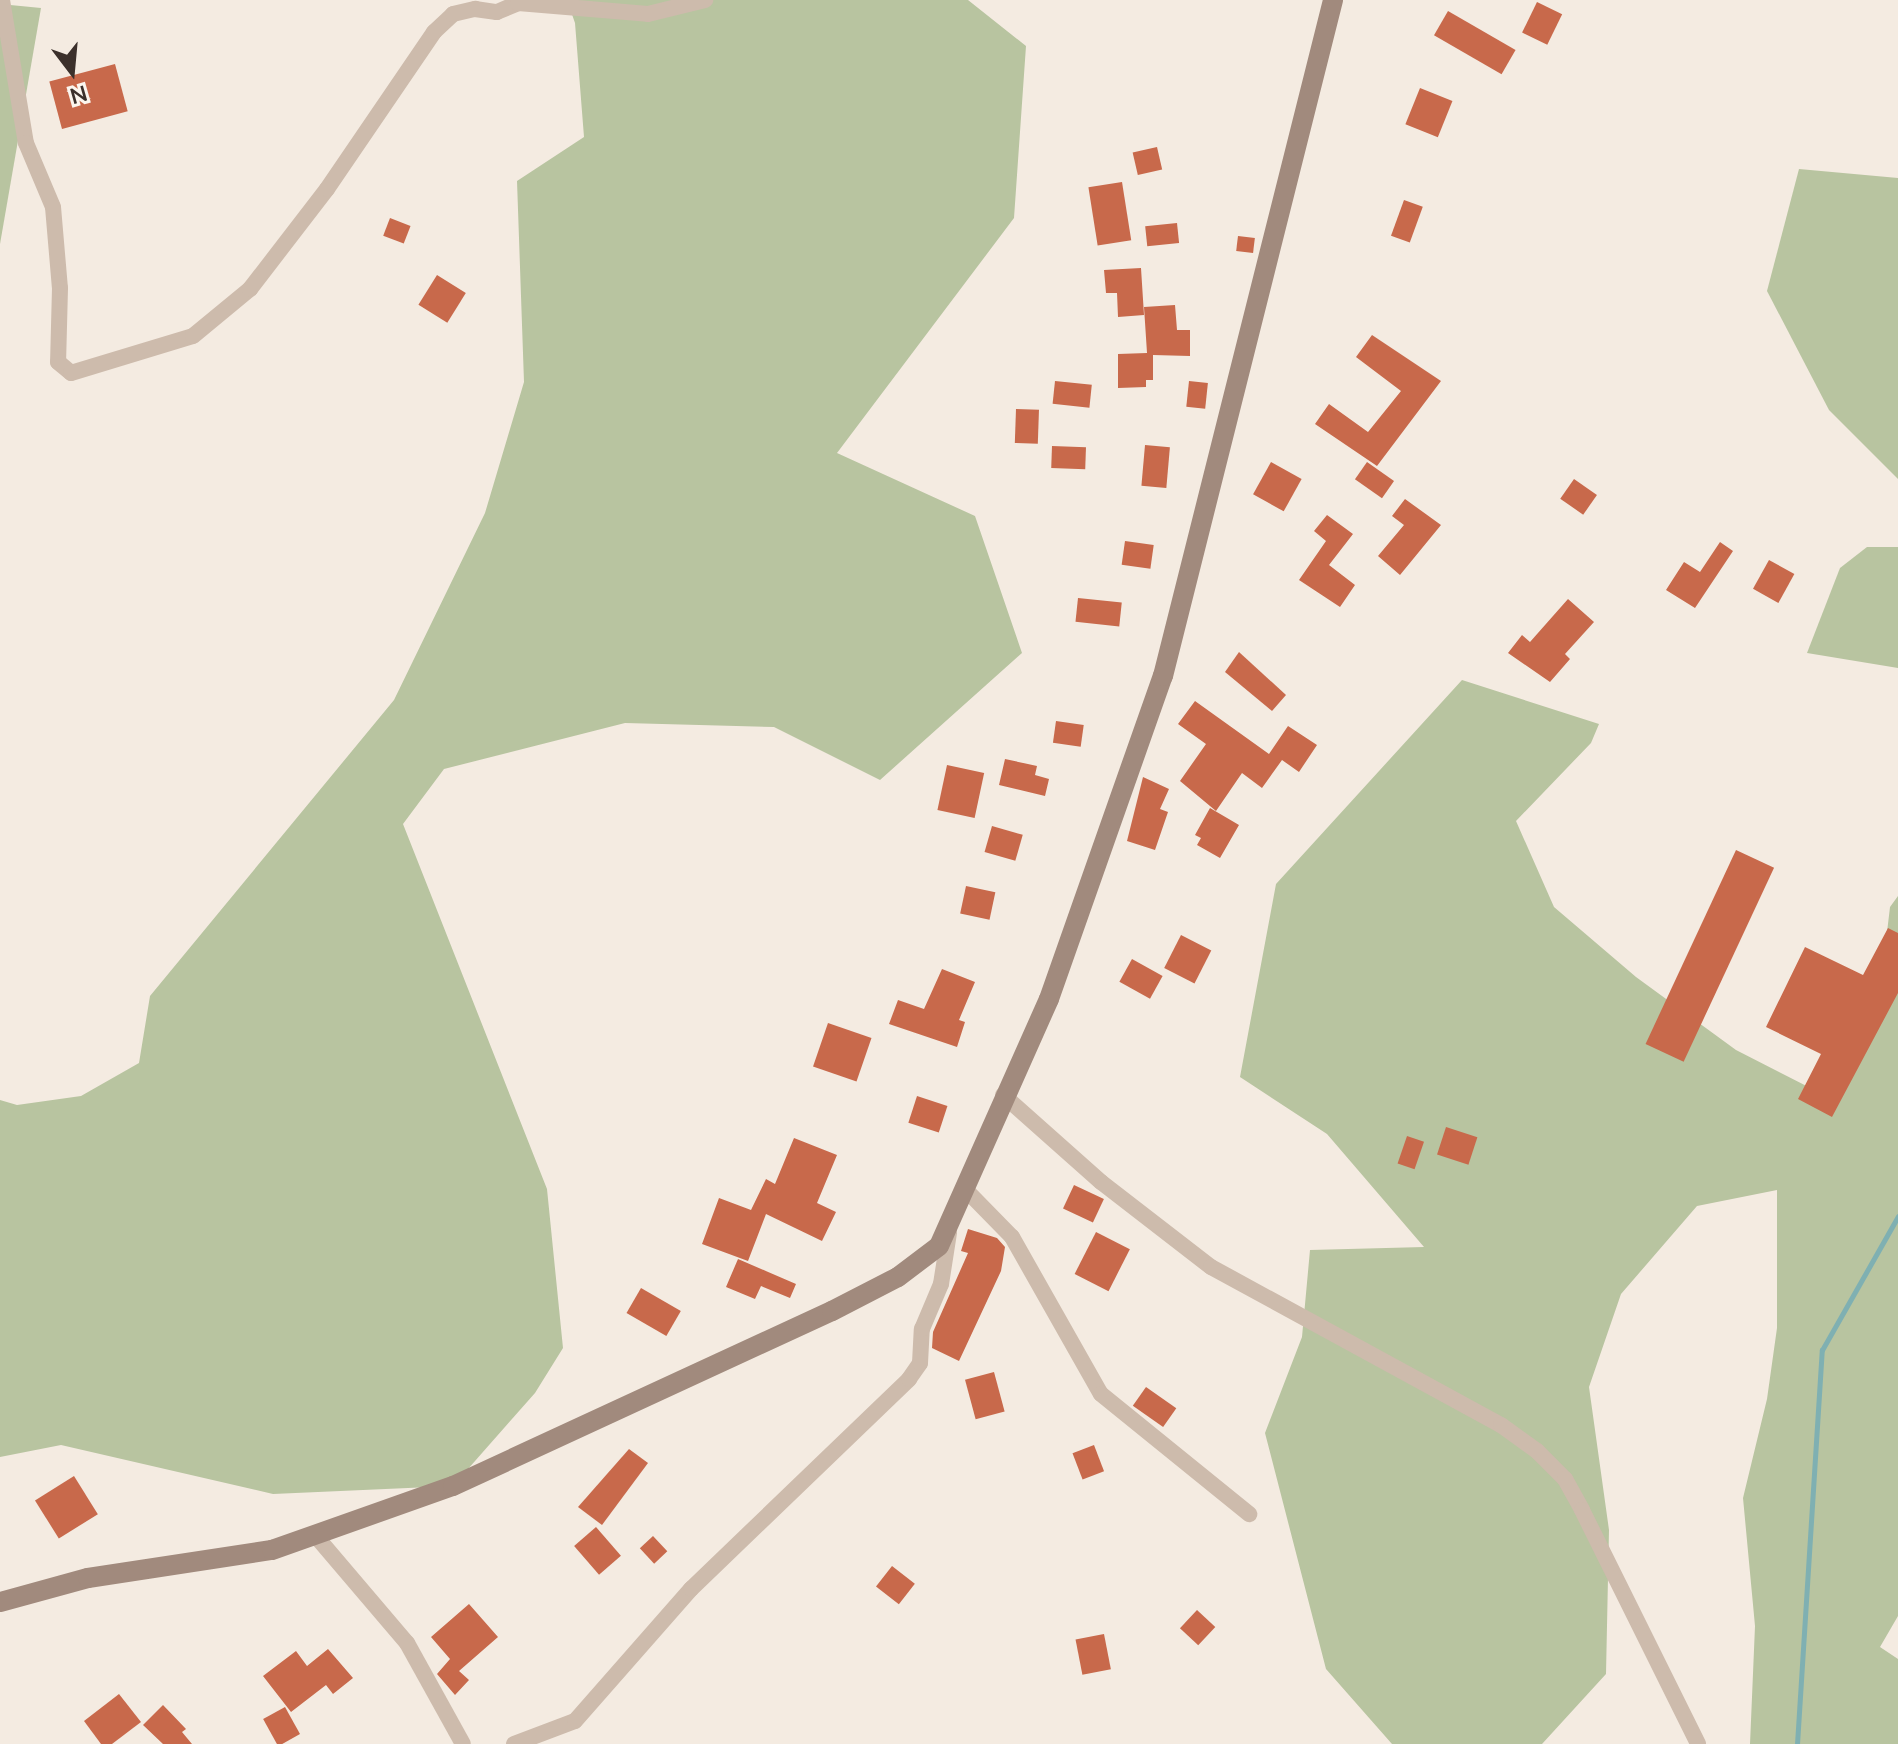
<!DOCTYPE html>
<html>
<head>
<meta charset="utf-8">
<style>
	body { margin:0 }
	#map { position:relative; width:1898px; height:1744px; overflow:hidden; background:#f4ebe1; font-family:Mulish,sans-serif }
	div>[style] { position:absolute }
	.green>* { inset:0; background:#b8c4a0 }
	.stream>* { height:5px; margin:-2.5px; padding:0 2.5px; transform-origin:2.5px; border-radius:2.5px; background:#7fb0b2 }
	.building>* { inset:0; background:#c8694b; transform-origin:0 0 }
	.street>* { height:16px; margin:-8px; padding:0 8px; transform-origin:8px; border-radius:8px; background:#cdbbac }
	.secondary>* { height:20px; margin:-10px; padding:0 10px; transform-origin:10px; border-radius:10px; background:#a18a7d }
	span { translate:-50% -50%; white-space:nowrap; text-align:center; line-height:1.15; -webkit-text-stroke:7px #fbf5ee; paint-order:stroke }
	.north { position:absolute; left:32px; top:32px; width:80px; height:80px; -webkit-text-stroke:6px #fbf5ee; paint-order:stroke; rotate:164deg; font-size:22px; font-weight:700; line-height:32px; text-align:center; color:#3b302b }
	.north::after { content:''; display:block; margin:auto; width:28px; height:36px; background:#3b302b; clip-path:polygon(50% 0,100% 100%,50% 72%,0 100%) }
</style>
</head>
<body>
<div id="map">
	<div class="green">
		<i style="clip-path:polygon(567px 0,968px 0,1026px 46px,1014px 218px,837px 453px,975px 516px,1022px 653px,880px 780px,774px 727px,625px 723px,444px 769px,403px 824px,547px 1189px,563px 1348px,535px 1393px,453px 1486px,273px 1494px,61px 1445px,0 1457px,0 1100px,17px 1105px,81px 1096px,139px 1063px,150px 996px,394px 700px,485px 513px,524px 382px,517px 181px,584px 137px,575px 23px)"></i>
		<i style="clip-path:polygon(0 4px,41px 8px,0 244px)"></i>
		<i style="clip-path:polygon(1799px 169px,1898px 178px,1898px 479px,1829px 410px,1767px 291px)"></i>
		<i style="clip-path:polygon(1867px 547px,1898px 547px,1898px 668px,1807px 653px,1840px 568px)"></i>
		<i style="clip-path:polygon(1462px 680px,1599px 724px,1591px 743px,1516px 821px,1554px 907px,1636px 977px,1736px 1050px,1836px 1101px,1876px 1025px,1890px 907px,1898px 896px,1898px 1616px,1880px 1647px,1898px 1659px,1898px 1744px,1750px 1744px,1755px 1626px,1743px 1498px,1767px 1399px,1777px 1328px,1777px 1190px,1697px 1206px,1621px 1294px,1589px 1387px,1609px 1530px,1606px 1674px,1542px 1744px,1392px 1744px,1326px 1669px,1265px 1433px,1302px 1337px,1310px 1250px,1424px 1247px,1327px 1134px,1240px 1077px,1276px 884px)"></i>
	</div>
	<div class="stream">
		<i style="left:1797px;top:1744px;width:395px;rotate:-86.4deg"></i>
		<i style="left:1822px;top:1350px;width:154px;rotate:-60.4deg"></i>
	</div>
	<div class="building">
		<i style="left:1537px;top:2px;width:28px;height:34px;rotate:26deg"></i>
		<i style="left:1448px;top:11px;width:78px;height:28px;rotate:30deg"></i>
		<i style="left:115px;top:64px;width:49px;height:68px;rotate:75deg"></i>
		<i style="left:1420px;top:88px;width:35px;height:39px;rotate:22deg"></i>
		<i style="left:1157px;top:147px;width:23px;height:25px;rotate:77deg"></i>
		<i style="left:1122px;top:182px;width:59px;height:34px;rotate:81deg"></i>
		<i style="left:1404px;top:200px;width:20px;height:38px;rotate:20deg"></i>
		<i style="left:390px;top:218px;width:22px;height:19px;rotate:21deg"></i>
		<i style="left:1177px;top:223px;width:20px;height:32px;rotate:84deg"></i>
		<i style="left:1238px;top:236px;width:17px;height:15px;rotate:7deg"></i>
		<i style="clip-path:polygon(1141px 268px,1144px 315px,1118px 317px,1117px 293px,1106px 293px,1104px 270px)"></i>
		<i style="left:437px;top:275px;width:34px;height:35px;rotate:32deg"></i>
		<i style="clip-path:polygon(1175px 305px,1177px 330px,1190px 330px,1190px 356px,1153px 355px,1153px 380px,1146px 380px,1146px 387px,1118px 388px,1118px 354px,1147px 353px,1144px 307px)"></i>
		<i style="clip-path:polygon(1372px 335px,1441px 381px,1377px 466px,1315px 424px,1329px 404px,1368px 432px,1401px 391px,1356px 357px)"></i>
		<i style="left:1055px;top:381px;width:37px;height:23px;rotate:6deg"></i>
		<i style="left:1189px;top:381px;width:19px;height:26px;rotate:6deg"></i>
		<i style="left:1016px;top:409px;width:23px;height:34px;rotate:2deg"></i>
		<i style="left:1145px;top:445px;width:25px;height:41px;rotate:5deg"></i>
		<i style="left:1052px;top:446px;width:34px;height:22px;rotate:2deg"></i>
		<i style="left:1271px;top:462px;width:35px;height:37px;rotate:29deg"></i>
		<i style="left:1367px;top:462px;width:33px;height:21px;rotate:35deg"></i>
		<i style="left:1574px;top:479px;width:28px;height:24px;rotate:35deg"></i>
		<i style="clip-path:polygon(1405px 499px,1441px 525px,1400px 575px,1378px 556px,1404px 525px,1392px 516px)"></i>
		<i style="clip-path:polygon(1327px 515px,1353px 534px,1329px 565px,1355px 585px,1340px 607px,1299px 580px,1326px 541px,1314px 531px)"></i>
		<i style="left:1125px;top:541px;width:29px;height:24px;rotate:8deg"></i>
		<i style="clip-path:polygon(1720px 542px,1733px 551px,1695px 608px,1666px 590px,1684px 562px,1700px 572px)"></i>
		<i style="left:1769px;top:560px;width:29px;height:33px;rotate:29deg"></i>
		<i style="left:1078px;top:598px;width:44px;height:24px;rotate:6deg"></i>
		<i style="clip-path:polygon(1568px 599px,1594px 622px,1565px 654px,1570px 659px,1550px 682px,1508px 653px,1522px 635px,1530px 642px)"></i>
		<i style="clip-path:polygon(1239px 652px,1286px 695px,1272px 711px,1225px 672px)"></i>
		<i style="clip-path:polygon(1195px 701px,1269px 754px,1288px 726px,1317px 745px,1299px 772px,1282px 760px,1262px 788px,1242px 773px,1216px 811px,1180px 781px,1206px 744px,1178px 724px)"></i>
		<i style="left:1056px;top:721px;width:28px;height:22px;rotate:8deg"></i>
		<i style="clip-path:polygon(1005px 759px,1037px 766px,1035px 775px,1049px 779px,1045px 796px,999px 785px)"></i>
		<i style="left:947px;top:765px;width:38px;height:46px;rotate:12deg"></i>
		<i style="clip-path:polygon(1143px 777px,1169px 789px,1160px 809px,1168px 812px,1155px 850px,1127px 841px)"></i>
		<i style="clip-path:polygon(1210px 808px,1239px 825px,1220px 858px,1197px 845px,1201px 838px,1195px 835px)"></i>
		<i style="left:992px;top:826px;width:32px;height:27px;rotate:16deg"></i>
		<i style="left:1736px;top:850px;width:42px;height:214px;rotate:25deg"></i>
		<i style="left:966px;top:886px;width:30px;height:28px;rotate:12deg"></i>
		<i style="clip-path:polygon(1888px 928px,1898px 933px,1898px 993px,1832px 1117px,1798px 1099px,1821px 1054px,1766px 1027px,1805px 947px,1863px 975px)"></i>
		<i style="left:1181px;top:935px;width:34px;height:37px;rotate:27deg"></i>
		<i style="left:1132px;top:959px;width:35px;height:26px;rotate:29deg"></i>
		<i style="clip-path:polygon(942px 969px,975px 982px,959px 1020px,965px 1022px,957px 1047px,889px 1024px,898px 1000px,924px 1009px)"></i>
		<i style="left:828px;top:1023px;width:46px;height:46px;rotate:19deg"></i>
		<i style="left:917px;top:1096px;width:32px;height:28px;rotate:18deg"></i>
		<i style="left:1446px;top:1127px;width:33px;height:29px;rotate:18deg"></i>
		<i style="left:1407px;top:1136px;width:18px;height:29px;rotate:19deg"></i>
		<i style="clip-path:polygon(794px 1138px,837px 1155px,817px 1203px,836px 1212px,822px 1241px,766px 1214px,748px 1261px,702px 1244px,719px 1198px,751px 1210px,766px 1179px,775px 1184px)"></i>
		<i style="left:1074px;top:1185px;width:33px;height:26px;rotate:25deg"></i>
		<i style="clip-path:polygon(968px 1229px,997px 1238px,1005px 1247px,1001px 1271px,959px 1361px,932px 1348px,933px 1332px,968px 1253px,961px 1251px)"></i>
		<i style="left:1096px;top:1232px;width:38px;height:47px;rotate:27deg"></i>
		<i style="clip-path:polygon(738px 1259px,796px 1284px,790px 1298px,761px 1286px,755px 1299px,726px 1287px)"></i>
		<i style="left:641px;top:1288px;width:46px;height:29px;rotate:30deg"></i>
		<i style="left:994px;top:1372px;width:41px;height:30px;rotate:75deg"></i>
		<i style="left:1146px;top:1387px;width:37px;height:23px;rotate:35deg"></i>
		<i style="left:1094px;top:1445px;width:28px;height:23px;rotate:69deg"></i>
		<i style="clip-path:polygon(629px 1449px,648px 1463px,602px 1525px,578px 1507px)"></i>
		<i style="left:74px;top:1476px;width:45px;height:46px;rotate:58deg"></i>
		<i style="left:596px;top:1527px;width:38px;height:29px;rotate:49deg"></i>
		<i style="left:653px;top:1536px;width:21px;height:18px;rotate:47deg"></i>
		<i style="left:892px;top:1566px;width:29px;height:26px;rotate:38deg"></i>
		<i style="clip-path:polygon(469px 1604px,498px 1637px,459px 1671px,469px 1680px,455px 1695px,437px 1674px,450px 1659px,431px 1637px)"></i>
		<i style="left:1197px;top:1610px;width:25px;height:25px;rotate:43deg"></i>
		<i style="left:1104px;top:1634px;width:36px;height:29px;rotate:79deg"></i>
		<i style="clip-path:polygon(328px 1649px,353px 1678px,333px 1694px,326px 1685px,291px 1712px,263px 1676px,296px 1651px,307px 1666px)"></i>
		<i style="clip-path:polygon(119px 1694px,141px 1722px,112px 1744px,101px 1744px,84px 1721px)"></i>
		<i style="clip-path:polygon(163px 1705px,186px 1729px,182px 1732px,192px 1744px,163px 1744px,143px 1725px)"></i>
		<i style="left:285px;top:1707px;width:31px;height:25px;rotate:61deg"></i>
	</div>
	<div class="street">
		<i style="left:2px;top:0;width:145px;rotate:80.5deg"></i>
		<i style="left:26px;top:143px;width:69px;rotate:67.1deg"></i>
		<i style="left:53px;top:207px;width:81px;rotate:85.1deg"></i>
		<i style="left:60px;top:288px;width:74px;rotate:91.5deg"></i>
		<i style="left:58px;top:362px;width:17px;rotate:40deg"></i>
		<i style="left:71px;top:373px;width:127px;rotate:-16.9deg"></i>
		<i style="left:193px;top:336px;width:74px;rotate:-39.5deg"></i>
		<i style="left:250px;top:289px;width:126px;rotate:-52.4deg"></i>
		<i style="left:327px;top:189px;width:190px;rotate:-55.7deg"></i>
		<i style="left:434px;top:32px;width:26px;rotate:-43deg"></i>
		<i style="left:453px;top:14px;width:23px;rotate:-13deg"></i>
		<i style="left:475px;top:9px;width:22px;rotate:8deg"></i>
		<i style="left:497px;top:12px;width:23px;rotate:-23deg"></i>
		<i style="left:518px;top:3px;width:130px;rotate:4.8deg"></i>
		<i style="left:648px;top:14px;width:59px;rotate:-13.8deg"></i>
		<i style="left:1003px;top:1095px;width:131px;rotate:41.6deg"></i>
		<i style="left:1101px;top:1182px;width:139px;rotate:37.7deg"></i>
		<i style="left:1211px;top:1267px;width:330px;rotate:28.6deg"></i>
		<i style="left:1501px;top:1425px;width:44px;rotate:35.8deg"></i>
		<i style="left:1537px;top:1451px;width:40px;rotate:45deg"></i>
		<i style="left:1565px;top:1479px;width:35px;rotate:61deg"></i>
		<i style="left:1582px;top:1510px;width:261px;rotate:63.6deg"></i>
		<i style="left:967px;top:1191px;width:64px;rotate:45.6deg"></i>
		<i style="left:1012px;top:1237px;width:180px;rotate:60.5deg"></i>
		<i style="left:1101px;top:1394px;width:191px;rotate:39deg"></i>
		<i style="left:315px;top:1535px;width:142px;rotate:49.6deg"></i>
		<i style="left:407px;top:1643px;width:115px;rotate:61deg"></i>
		<i style="left:514px;top:1744px;width:65px;rotate:-20.7deg"></i>
		<i style="left:575px;top:1721px;width:176px;rotate:-48.7deg"></i>
		<i style="left:691px;top:1589px;width:303px;rotate:-43.9deg"></i>
		<i style="left:909px;top:1379px;width:19px;rotate:-55deg"></i>
		<i style="left:920px;top:1363px;width:34px;rotate:-87deg"></i>
		<i style="left:922px;top:1329px;width:49px;rotate:-67.1deg"></i>
		<i style="left:941px;top:1284px;width:52px;rotate:-81.1deg"></i>
	</div>
	<div class="secondary">
		<i style="left:0;top:1602px;width:91px;rotate:-15.3deg"></i>
		<i style="left:88px;top:1578px;width:186px;rotate:-8.7deg"></i>
		<i style="left:272px;top:1550px;width:192px;rotate:-19.5deg"></i>
		<i style="left:453px;top:1486px;width:417px;rotate:-24.8deg"></i>
		<i style="left:832px;top:1311px;width:74px;rotate:-27.3deg"></i>
		<i style="left:898px;top:1277px;width:51px;rotate:-37.1deg"></i>
		<i style="left:939px;top:1246px;width:270px;rotate:-66deg"></i>
		<i style="left:1049px;top:999px;width:343px;rotate:-70.6deg"></i>
		<i style="left:1163px;top:676px;width:697px;rotate:-75.88deg"></i>
	</div>
	<div class="north">N</div>
</div>
</body>
</html>
